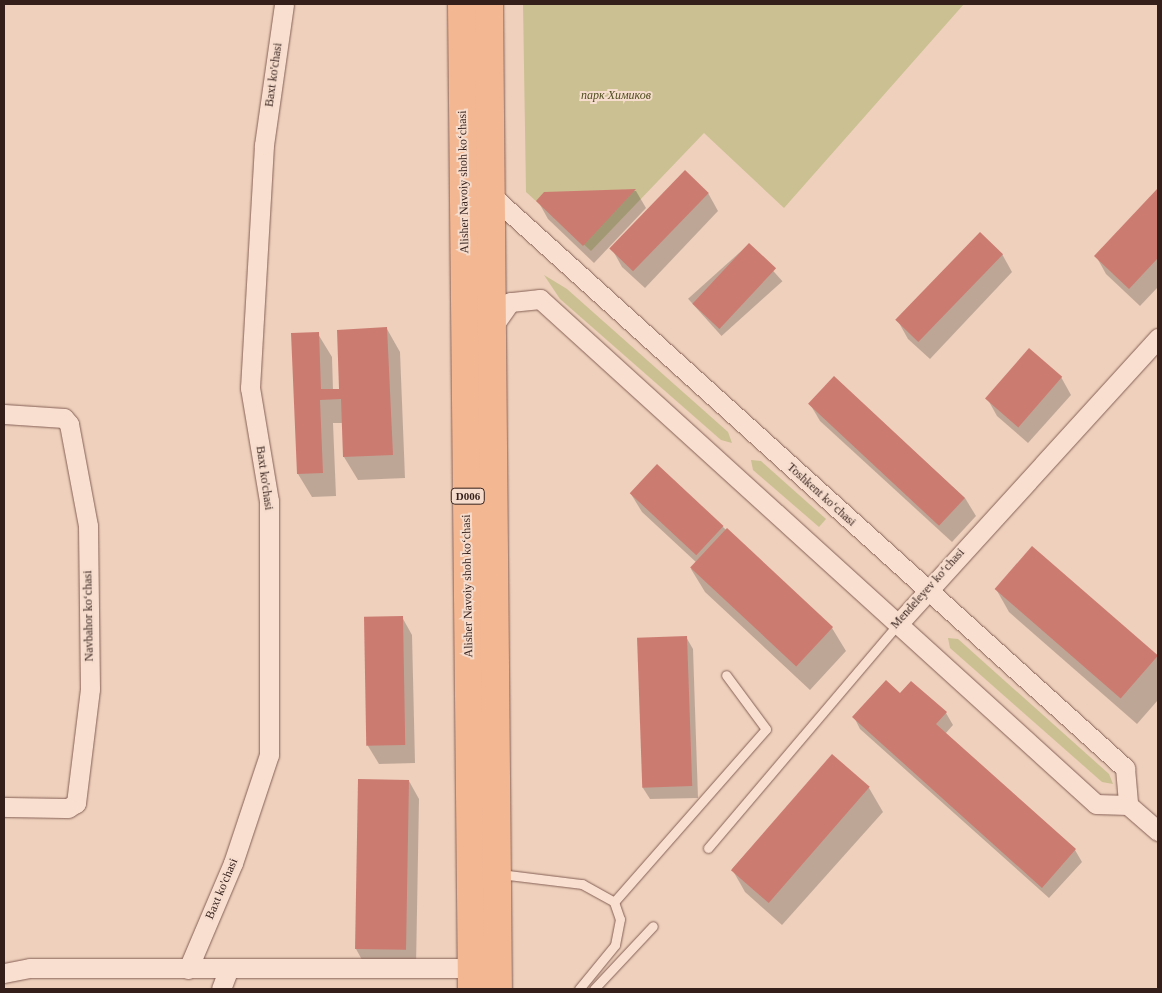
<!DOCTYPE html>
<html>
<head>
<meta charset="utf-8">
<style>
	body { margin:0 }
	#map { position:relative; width:1162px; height:993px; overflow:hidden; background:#eed0bc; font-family:"Times New Roman",serif }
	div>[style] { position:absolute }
	.green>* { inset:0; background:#cbc091 }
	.shadow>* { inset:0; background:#0003; transform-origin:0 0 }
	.building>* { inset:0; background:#cc7b71; transform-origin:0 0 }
	.roads { filter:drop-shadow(0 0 1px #856056) drop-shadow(0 0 1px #856056) }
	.lane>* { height:9px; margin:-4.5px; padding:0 4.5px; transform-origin:4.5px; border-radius:4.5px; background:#f9dfcf }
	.street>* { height:19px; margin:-9.5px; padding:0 9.5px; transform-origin:9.5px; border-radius:9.5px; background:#f9dfcf }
	.primary>* { height:28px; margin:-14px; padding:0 14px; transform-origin:14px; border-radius:14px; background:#f3b792 }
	span { translate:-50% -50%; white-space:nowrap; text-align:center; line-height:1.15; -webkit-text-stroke:4px #f5dccc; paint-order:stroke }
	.shield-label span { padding:1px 4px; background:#f5dccc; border:1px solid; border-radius:4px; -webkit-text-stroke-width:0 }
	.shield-label { font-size:11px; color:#341f1b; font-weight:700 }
	.street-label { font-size:12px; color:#341f1b }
	.park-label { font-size:12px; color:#514e21; font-style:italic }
	.frame { position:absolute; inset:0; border:5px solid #341f1b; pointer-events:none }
</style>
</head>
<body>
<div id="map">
	<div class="green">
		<i style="clip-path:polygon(523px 4px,964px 4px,784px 208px,704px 133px,591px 251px,526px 192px)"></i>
		<i style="clip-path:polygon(544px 275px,567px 289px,728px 432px,732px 443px,721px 440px,560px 299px)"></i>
		<i style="clip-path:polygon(751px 460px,761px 461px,826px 519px,819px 527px,753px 470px)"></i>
		<i style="clip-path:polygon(948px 638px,958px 639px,1109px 774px,1113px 784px,1102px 782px,950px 648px)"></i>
	</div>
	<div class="shadow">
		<i style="clip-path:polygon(1158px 190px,1158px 287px,1140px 306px,1106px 274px,1096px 256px)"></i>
		<i style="clip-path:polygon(636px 191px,646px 208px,594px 263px,548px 219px,538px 201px,545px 193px)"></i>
		<i style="clip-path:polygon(708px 193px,718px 211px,645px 288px,622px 267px,612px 249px)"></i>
		<i style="left:749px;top:244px;width:50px;height:82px;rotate:48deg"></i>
		<i style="clip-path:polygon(1002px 254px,1012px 272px,930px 359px,908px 339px,898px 321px)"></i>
		<i style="clip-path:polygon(387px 329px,400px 352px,405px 478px,358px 480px,344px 457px,343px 423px,333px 423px,336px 496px,312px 497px,298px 474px,318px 334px,332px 357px,333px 390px,340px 390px)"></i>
		<i style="clip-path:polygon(1061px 377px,1071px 395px,1028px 443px,997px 416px,987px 398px)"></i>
		<i style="clip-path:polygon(834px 378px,965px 498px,976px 516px,952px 542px,820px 421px,810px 404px)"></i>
		<i style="clip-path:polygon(631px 494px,723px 527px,832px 628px,846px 651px,810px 690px,705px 592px,691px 569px,697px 563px,642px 512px)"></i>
		<i style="clip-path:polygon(1032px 548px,1158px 658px,1158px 700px,1137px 724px,1009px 612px,996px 589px)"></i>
		<i style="clip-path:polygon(402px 617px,412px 635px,415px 763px,379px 764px,368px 746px)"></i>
		<i style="clip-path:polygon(686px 637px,693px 649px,698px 798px,650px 799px,643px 788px)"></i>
		<i style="clip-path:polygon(900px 695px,946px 713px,953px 725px,945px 734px,1075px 850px,1082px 862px,1049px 898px,860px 729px,854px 717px)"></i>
		<i style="clip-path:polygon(833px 756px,869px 788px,883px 812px,782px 925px,745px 892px,732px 869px)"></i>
		<i style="clip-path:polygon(409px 781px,419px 799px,416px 967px,366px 967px,356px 949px)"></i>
	</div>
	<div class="building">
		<i style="left:685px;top:170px;width:33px;height:109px;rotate:44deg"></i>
		<i style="clip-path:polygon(1158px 188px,1158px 258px,1129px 289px,1094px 256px)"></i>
		<i style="clip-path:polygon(636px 189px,583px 246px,536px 201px,544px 192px)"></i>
		<i style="left:980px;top:232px;width:32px;height:122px;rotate:44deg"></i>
		<i style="left:749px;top:243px;width:37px;height:83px;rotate:43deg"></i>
		<i style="clip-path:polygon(387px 327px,393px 455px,343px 457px,341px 399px,320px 400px,323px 473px,297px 474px,291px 333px,319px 332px,321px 389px,339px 389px,337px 330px)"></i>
		<i style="left:1029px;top:348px;width:44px;height:67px;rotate:41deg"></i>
		<i style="left:834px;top:376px;width:179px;height:38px;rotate:43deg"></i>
		<i style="left:657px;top:464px;width:91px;height:40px;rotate:43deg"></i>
		<i style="left:727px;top:528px;width:145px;height:54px;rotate:43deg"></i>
		<i style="left:1032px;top:546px;width:167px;height:57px;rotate:41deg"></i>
		<i style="left:403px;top:616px;width:129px;height:39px;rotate:89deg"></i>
		<i style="left:687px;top:636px;width:150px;height:50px;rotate:88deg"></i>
		<i style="clip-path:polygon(886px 680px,900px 693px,911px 681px,947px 712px,936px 724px,1076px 849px,1042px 888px,852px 717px)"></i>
		<i style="left:832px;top:754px;width:50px;height:154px;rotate:41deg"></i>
		<i style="left:358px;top:779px;width:51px;height:170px;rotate:1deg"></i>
	</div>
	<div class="roads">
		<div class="lane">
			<i style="left:708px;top:848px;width:294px;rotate:-49.7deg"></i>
			<i style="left:500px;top:874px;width:83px;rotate:7deg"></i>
			<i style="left:582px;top:884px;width:37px;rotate:29deg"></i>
			<i style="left:614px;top:902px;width:18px;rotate:71deg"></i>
			<i style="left:620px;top:919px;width:26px;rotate:101deg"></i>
			<i style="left:615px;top:945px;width:57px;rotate:129.3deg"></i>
			<i style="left:614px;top:902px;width:230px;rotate:-48.7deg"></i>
			<i style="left:766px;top:729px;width:67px;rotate:-126.5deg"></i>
			<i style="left:594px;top:989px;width:86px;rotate:-46.9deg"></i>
		</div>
		<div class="street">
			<i style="left:491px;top:195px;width:855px;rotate:42.11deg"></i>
			<i style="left:1125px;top:768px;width:37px;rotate:85deg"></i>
			<i style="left:1128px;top:805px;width:32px;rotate:-178deg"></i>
			<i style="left:1096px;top:804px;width:751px;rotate:-137.75deg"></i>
			<i style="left:540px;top:299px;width:30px;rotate:174deg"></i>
			<i style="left:510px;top:302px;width:29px;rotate:125deg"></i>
			<i style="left:4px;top:414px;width:60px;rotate:3.8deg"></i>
			<i style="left:64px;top:418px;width:8px;rotate:50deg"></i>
			<i style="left:69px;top:424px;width:104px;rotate:79.4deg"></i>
			<i style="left:88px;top:526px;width:163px;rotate:89.3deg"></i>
			<i style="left:90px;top:689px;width:115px;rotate:97deg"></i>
			<i style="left:76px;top:803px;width:9px;rotate:148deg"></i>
			<i style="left:68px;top:808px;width:64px;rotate:-179.1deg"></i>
			<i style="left:898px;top:624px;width:387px;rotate:-47.7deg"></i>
			<i style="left:1128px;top:805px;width:40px;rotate:41deg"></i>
			<i style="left:188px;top:969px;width:115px;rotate:-67deg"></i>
			<i style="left:233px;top:863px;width:114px;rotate:-71.6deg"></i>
			<i style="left:269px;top:755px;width:254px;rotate:-90deg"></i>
			<i style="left:269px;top:501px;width:115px;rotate:-99.5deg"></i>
			<i style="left:250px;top:388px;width:243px;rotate:-86.7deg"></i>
			<i style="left:264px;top:145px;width:142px;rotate:-81.9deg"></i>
			<i style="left:4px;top:973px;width:26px;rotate:-11deg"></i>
			<i style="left:30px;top:968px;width:443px"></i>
			<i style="left:221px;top:989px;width:22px;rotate:-69deg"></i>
		</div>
		<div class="primary">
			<i style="left:462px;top:4px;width:985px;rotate:89.42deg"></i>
			<i style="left:489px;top:4px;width:985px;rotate:89.48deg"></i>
		</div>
	</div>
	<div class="shield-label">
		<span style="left:468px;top:496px">D006</span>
	</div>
	<div class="street-label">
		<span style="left:274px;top:75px;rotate:-82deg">Baxt ko'chasi</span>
		<span style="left:464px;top:182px;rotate:-91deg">Alisher Navoiy shoh koʻchasi</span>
		<span style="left:264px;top:478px;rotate:82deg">Baxt ko'chasi</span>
		<span style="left:821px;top:495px;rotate:42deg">Toshkent ko‘chasi</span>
		<span style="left:468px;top:586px;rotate:-91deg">Alisher Navoiy shoh koʻchasi</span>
		<span style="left:928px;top:589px;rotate:-48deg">Mendeleyev ko‘chasi</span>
		<span style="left:89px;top:616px;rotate:-91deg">Navbahor ko‘chasi</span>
		<span style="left:222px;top:889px;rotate:-67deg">Baxt ko'chasi</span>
	</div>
	<div class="park-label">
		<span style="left:616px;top:96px">парк Химиков</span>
	</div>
	<div class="frame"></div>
</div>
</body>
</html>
